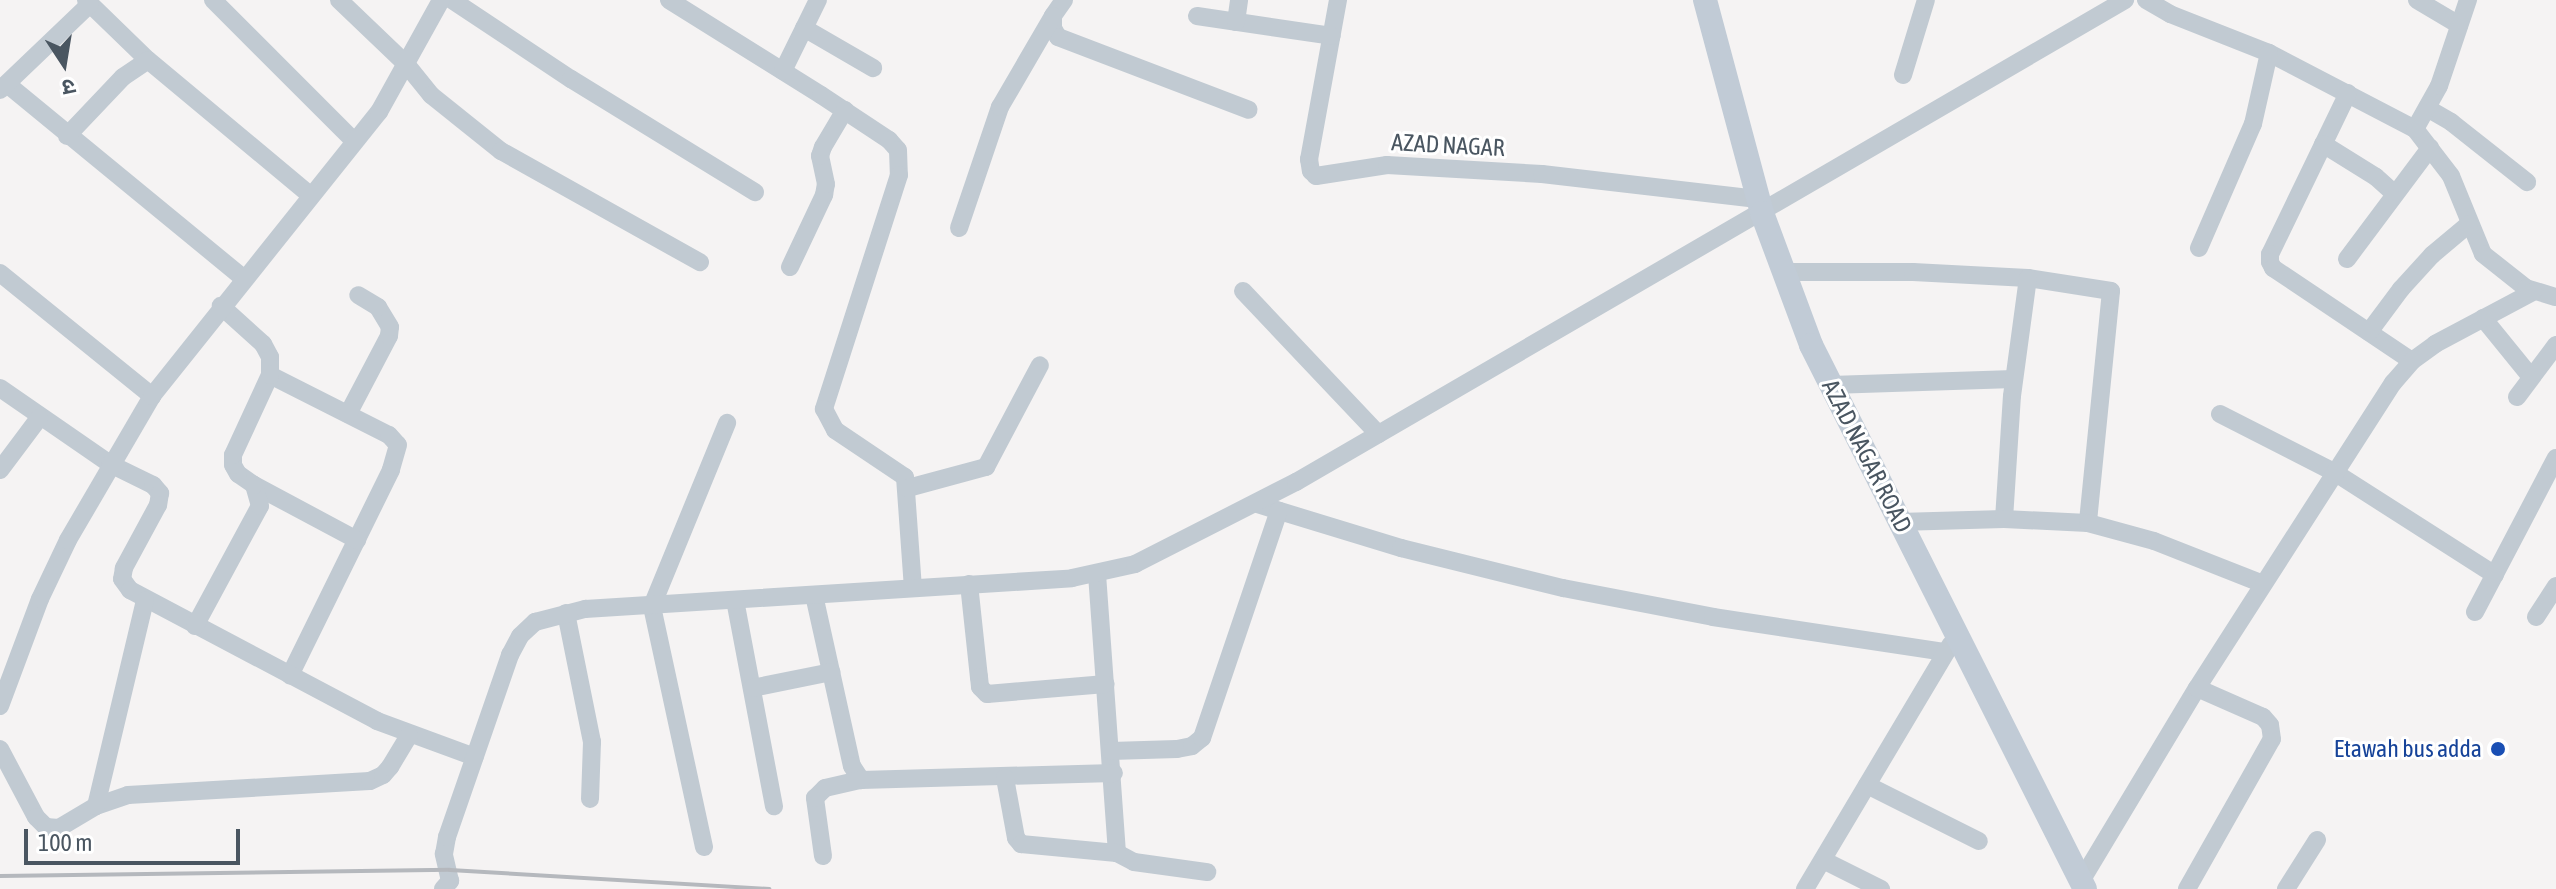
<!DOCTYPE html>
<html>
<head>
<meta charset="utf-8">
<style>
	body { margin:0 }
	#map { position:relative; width:2556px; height:889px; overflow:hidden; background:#f5f3f3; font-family:"Asap Condensed","Noto Sans Devanagari",sans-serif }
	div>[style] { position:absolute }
	.street>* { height:18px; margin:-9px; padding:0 9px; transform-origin:9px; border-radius:9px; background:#c1cad2 }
	.secondary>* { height:24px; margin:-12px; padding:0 12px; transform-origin:12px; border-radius:12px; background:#c1cbd6 }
	.rail>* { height:4px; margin:-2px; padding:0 2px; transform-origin:2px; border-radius:2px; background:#b5b8bd }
	.dots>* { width:22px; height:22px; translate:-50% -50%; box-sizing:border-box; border:4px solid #fff; border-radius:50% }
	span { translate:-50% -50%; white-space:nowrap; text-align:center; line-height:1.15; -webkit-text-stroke:6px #fff; paint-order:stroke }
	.street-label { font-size:24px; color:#4a5661 }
	.transit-label { font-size:24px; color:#164399 }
	.right { translate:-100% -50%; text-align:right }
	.north { position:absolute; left:24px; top:24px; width:80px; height:80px; -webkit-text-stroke:6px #fff; paint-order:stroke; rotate:168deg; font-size:22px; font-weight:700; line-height:32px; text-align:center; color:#4a5661 }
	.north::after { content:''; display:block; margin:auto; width:28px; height:36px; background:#4a5661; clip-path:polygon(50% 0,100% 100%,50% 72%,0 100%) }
	.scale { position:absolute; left:24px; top:829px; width:216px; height:36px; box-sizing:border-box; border:4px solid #4a5661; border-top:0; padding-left:10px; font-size:24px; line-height:28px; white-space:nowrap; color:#4a5661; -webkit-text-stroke:6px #fff; paint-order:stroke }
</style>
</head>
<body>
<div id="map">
	<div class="street">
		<i style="left:86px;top:0;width:86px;rotate:44.1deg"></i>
		<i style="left:148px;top:60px;width:211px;rotate:39.8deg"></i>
		<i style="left:213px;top:0;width:198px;rotate:45deg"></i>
		<i style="left:339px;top:0;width:93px;rotate:43.7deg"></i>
		<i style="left:406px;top:64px;width:40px;rotate:51deg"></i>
		<i style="left:431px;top:95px;width:90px;rotate:38.7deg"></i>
		<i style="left:501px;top:151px;width:228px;rotate:29.2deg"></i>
		<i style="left:452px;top:0;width:143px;rotate:33.6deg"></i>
		<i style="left:571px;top:79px;width:216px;rotate:31.6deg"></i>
		<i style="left:669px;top:0;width:179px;rotate:32deg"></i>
		<i style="left:821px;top:95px;width:82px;rotate:33.5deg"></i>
		<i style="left:889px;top:140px;width:13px;rotate:48deg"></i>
		<i style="left:898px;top:150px;width:25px;rotate:88deg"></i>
		<i style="left:899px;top:175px;width:246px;rotate:107.8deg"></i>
		<i style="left:824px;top:409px;width:24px;rotate:62deg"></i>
		<i style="left:835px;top:430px;width:84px;rotate:33.9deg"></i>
		<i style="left:905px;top:477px;width:111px;rotate:85.9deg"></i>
		<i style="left:1064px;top:0;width:19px;rotate:125deg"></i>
		<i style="left:1053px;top:16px;width:12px;rotate:90deg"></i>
		<i style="left:1053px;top:28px;width:10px;rotate:61deg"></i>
		<i style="left:1058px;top:37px;width:204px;rotate:20.9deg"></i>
		<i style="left:1338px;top:0;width:162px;rotate:100.3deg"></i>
		<i style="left:1309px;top:159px;width:12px;rotate:81deg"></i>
		<i style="left:1311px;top:171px;width:7px;rotate:45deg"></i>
		<i style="left:1316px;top:176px;width:72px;rotate:-8.8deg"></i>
		<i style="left:1387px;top:165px;width:155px;rotate:3.3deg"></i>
		<i style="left:1542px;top:174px;width:217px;rotate:6.6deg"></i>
		<i style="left:2146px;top:0;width:28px;rotate:30deg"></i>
		<i style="left:2170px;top:14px;width:106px;rotate:21.5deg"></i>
		<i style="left:2269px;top:53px;width:165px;rotate:27.5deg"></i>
		<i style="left:2415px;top:129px;width:59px;rotate:52.5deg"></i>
		<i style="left:2451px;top:176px;width:84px;rotate:67.7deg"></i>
		<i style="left:2483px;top:254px;width:55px;rotate:38.3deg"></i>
		<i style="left:2526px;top:288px;width:31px;rotate:17deg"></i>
		<i style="left:2417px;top:0;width:49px;rotate:30.8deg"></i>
		<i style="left:1197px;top:16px;width:136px;rotate:8.4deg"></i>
		<i style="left:1236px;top:22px;width:22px;rotate:-82deg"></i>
		<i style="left:804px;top:28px;width:80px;rotate:30.1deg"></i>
		<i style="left:783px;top:71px;width:79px;rotate:-63.8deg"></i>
		<i style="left:1903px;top:75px;width:78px;rotate:-73deg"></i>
		<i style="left:7px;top:84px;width:306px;rotate:39.4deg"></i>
		<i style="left:0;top:90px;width:124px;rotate:-43.7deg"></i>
		<i style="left:2348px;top:93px;width:179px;rotate:115.8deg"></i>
		<i style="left:2270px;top:254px;width:8px;rotate:90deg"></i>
		<i style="left:2270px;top:262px;width:7px;rotate:63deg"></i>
		<i style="left:2273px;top:268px;width:167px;rotate:33.8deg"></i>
		<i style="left:2427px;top:108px;width:28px;rotate:30deg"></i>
		<i style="left:2451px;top:122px;width:97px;rotate:38.3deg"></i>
		<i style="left:2415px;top:129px;width:49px;rotate:-60.8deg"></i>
		<i style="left:2439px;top:86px;width:91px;rotate:-71.4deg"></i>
		<i style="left:67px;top:136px;width:81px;rotate:-46.5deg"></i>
		<i style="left:123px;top:77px;width:30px;rotate:-34deg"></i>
		<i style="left:2323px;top:144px;width:62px;rotate:31.9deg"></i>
		<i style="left:2376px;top:177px;width:25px;rotate:42deg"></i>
		<i style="left:959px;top:228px;width:128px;rotate:-71.3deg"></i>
		<i style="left:1000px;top:107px;width:105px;rotate:-59.8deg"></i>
		<i style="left:2199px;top:248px;width:135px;rotate:-66.5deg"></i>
		<i style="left:2253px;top:124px;width:73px;rotate:-77.3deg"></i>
		<i style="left:2347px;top:259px;width:139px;rotate:-53.2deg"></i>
		<i style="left:790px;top:267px;width:80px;rotate:-64.7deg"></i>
		<i style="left:824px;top:195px;width:11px;rotate:-80deg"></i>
		<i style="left:826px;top:184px;width:29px;rotate:-102deg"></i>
		<i style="left:820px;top:156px;width:9px;rotate:-72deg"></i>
		<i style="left:823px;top:147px;width:43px;rotate:-59.3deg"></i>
		<i style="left:1782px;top:272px;width:131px"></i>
		<i style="left:1913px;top:272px;width:115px;rotate:3deg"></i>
		<i style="left:2028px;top:278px;width:84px;rotate:8.9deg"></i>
		<i style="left:2111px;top:291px;width:233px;rotate:95.7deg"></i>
		<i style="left:0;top:273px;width:196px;rotate:39deg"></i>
		<i style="left:1243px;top:291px;width:197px;rotate:46.6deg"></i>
		<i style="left:2483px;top:318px;width:76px;rotate:50.9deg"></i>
		<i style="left:2369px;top:332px;width:54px;rotate:-53.3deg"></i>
		<i style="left:2401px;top:289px;width:46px;rotate:-47.6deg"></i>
		<i style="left:2432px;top:255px;width:48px;rotate:-40deg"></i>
		<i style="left:270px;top:375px;width:133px;rotate:26.8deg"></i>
		<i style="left:389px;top:435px;width:13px;rotate:48deg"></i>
		<i style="left:398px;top:445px;width:26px;rotate:106deg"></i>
		<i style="left:391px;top:470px;width:229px;rotate:116.2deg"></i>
		<i style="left:1831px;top:385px;width:183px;rotate:-1.9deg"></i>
		<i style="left:0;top:388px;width:134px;rotate:34.6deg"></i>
		<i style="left:110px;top:464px;width:48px;rotate:26deg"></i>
		<i style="left:153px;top:485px;width:11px;rotate:49deg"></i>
		<i style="left:160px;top:493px;width:12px;rotate:99deg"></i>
		<i style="left:158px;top:505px;width:72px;rotate:118.4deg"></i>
		<i style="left:124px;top:568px;width:11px;rotate:100deg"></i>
		<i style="left:122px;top:579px;width:14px;rotate:54deg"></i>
		<i style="left:130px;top:590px;width:280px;rotate:27.9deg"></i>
		<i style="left:377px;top:721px;width:104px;rotate:20.2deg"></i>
		<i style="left:2517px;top:397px;width:65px;rotate:-53.1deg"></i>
		<i style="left:348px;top:414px;width:88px;rotate:-62.3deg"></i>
		<i style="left:389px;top:336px;width:9px;rotate:-84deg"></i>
		<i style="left:390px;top:327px;width:23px;rotate:-121deg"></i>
		<i style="left:378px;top:307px;width:23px;rotate:-149deg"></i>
		<i style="left:2220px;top:414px;width:128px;rotate:27deg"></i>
		<i style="left:2334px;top:472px;width:191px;rotate:32.6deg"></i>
		<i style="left:0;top:470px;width:65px;rotate:-53.1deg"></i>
		<i style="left:254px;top:485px;width:117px;rotate:28.1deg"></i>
		<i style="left:908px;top:488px;width:81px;rotate:-15.1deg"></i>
		<i style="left:986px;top:467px;width:115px;rotate:-62.1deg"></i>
		<i style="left:1257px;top:504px;width:151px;rotate:17deg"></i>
		<i style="left:1401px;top:548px;width:167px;rotate:13.9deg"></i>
		<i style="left:1563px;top:588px;width:153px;rotate:10.9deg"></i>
		<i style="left:1713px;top:617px;width:235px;rotate:8.6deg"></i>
		<i style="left:2004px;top:519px;width:123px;rotate:-86.3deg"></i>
		<i style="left:2012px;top:396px;width:119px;rotate:-82.3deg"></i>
		<i style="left:1899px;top:522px;width:105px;rotate:-1.6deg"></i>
		<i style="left:2004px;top:519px;width:84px;rotate:2.7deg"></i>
		<i style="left:2088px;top:523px;width:68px;rotate:15.3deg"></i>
		<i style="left:2154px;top:541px;width:117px;rotate:21.5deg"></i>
		<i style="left:1097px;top:574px;width:280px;rotate:85.9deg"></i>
		<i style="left:1117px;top:853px;width:19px;rotate:28deg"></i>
		<i style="left:1134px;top:862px;width:74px;rotate:7.8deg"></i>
		<i style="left:969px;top:584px;width:94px;rotate:83.9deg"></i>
		<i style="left:979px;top:677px;width:10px;rotate:84deg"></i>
		<i style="left:980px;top:687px;width:10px;rotate:45deg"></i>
		<i style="left:987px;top:694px;width:119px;rotate:-4.8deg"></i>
		<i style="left:814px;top:595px;width:175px;rotate:77.5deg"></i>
		<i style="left:852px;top:766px;width:17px;rotate:57deg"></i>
		<i style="left:861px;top:780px;width:253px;rotate:-1.6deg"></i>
		<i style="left:735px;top:600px;width:210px;rotate:79.3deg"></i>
		<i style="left:2475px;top:612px;width:174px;rotate:-62.3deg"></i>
		<i style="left:566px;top:613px;width:132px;rotate:78.6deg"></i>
		<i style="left:592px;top:742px;width:57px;rotate:92deg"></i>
		<i style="left:2536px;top:617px;width:37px;rotate:-57deg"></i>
		<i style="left:195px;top:626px;width:136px;rotate:-61.6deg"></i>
		<i style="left:260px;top:506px;width:22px;rotate:-106deg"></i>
		<i style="left:254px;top:485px;width:19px;rotate:-145deg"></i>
		<i style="left:238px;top:474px;width:10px;rotate:-119deg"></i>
		<i style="left:233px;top:465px;width:10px;rotate:-90deg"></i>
		<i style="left:233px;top:455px;width:88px;rotate:-65.2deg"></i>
		<i style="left:270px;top:375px;width:18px;rotate:-90deg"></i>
		<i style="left:270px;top:357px;width:15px;rotate:-118deg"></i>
		<i style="left:263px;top:344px;width:57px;rotate:-137.9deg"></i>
		<i style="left:752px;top:688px;width:81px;rotate:-11.4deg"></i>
		<i style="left:0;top:706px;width:114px;rotate:-69.5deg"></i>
		<i style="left:40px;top:599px;width:65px;rotate:-64.6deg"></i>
		<i style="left:68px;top:540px;width:167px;rotate:-59.7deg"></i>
		<i style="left:152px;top:396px;width:364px;rotate:-51.4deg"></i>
		<i style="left:379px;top:112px;width:128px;rotate:-61deg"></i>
		<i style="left:0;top:749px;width:77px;rotate:62.1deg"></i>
		<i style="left:36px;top:817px;width:14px;rotate:45deg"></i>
		<i style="left:46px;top:827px;width:13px;rotate:4deg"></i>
		<i style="left:59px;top:828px;width:43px;rotate:-30.7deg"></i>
		<i style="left:96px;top:806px;width:34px;rotate:-19deg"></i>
		<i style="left:128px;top:795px;width:242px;rotate:-3.3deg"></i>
		<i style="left:370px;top:781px;width:14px;rotate:-25deg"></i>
		<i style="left:383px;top:775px;width:11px;rotate:-49deg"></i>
		<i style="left:390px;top:767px;width:37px;rotate:-59deg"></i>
		<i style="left:1111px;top:751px;width:66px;rotate:-1.7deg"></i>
		<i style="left:1177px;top:749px;width:15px;rotate:-11deg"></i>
		<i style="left:1192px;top:746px;width:13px;rotate:-39deg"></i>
		<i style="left:1202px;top:738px;width:240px;rotate:-71.3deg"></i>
		<i style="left:1005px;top:778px;width:61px;rotate:79.6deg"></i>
		<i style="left:1016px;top:838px;width:8px;rotate:50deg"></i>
		<i style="left:1021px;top:844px;width:96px;rotate:5.4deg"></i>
		<i style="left:1867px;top:785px;width:125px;rotate:26.6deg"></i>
		<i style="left:96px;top:806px;width:211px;rotate:-76.6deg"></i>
		<i style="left:704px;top:847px;width:247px;rotate:-102.2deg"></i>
		<i style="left:652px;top:606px;width:198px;rotate:-67.7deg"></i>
		<i style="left:823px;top:856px;width:59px;rotate:-97.9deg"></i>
		<i style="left:815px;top:798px;width:14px;rotate:-45deg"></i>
		<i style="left:825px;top:788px;width:37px;rotate:-13deg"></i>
		<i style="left:1823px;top:860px;width:65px;rotate:26.6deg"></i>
		<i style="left:2081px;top:881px;width:225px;rotate:-59deg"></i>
		<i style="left:2197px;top:688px;width:363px;rotate:-57.3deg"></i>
		<i style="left:2393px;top:383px;width:29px;rotate:-49deg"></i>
		<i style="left:2412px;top:361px;width:29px;rotate:-36deg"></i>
		<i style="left:2435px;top:344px;width:111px;rotate:-28deg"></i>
		<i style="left:443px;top:889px;width:11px;rotate:-49deg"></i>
		<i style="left:450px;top:881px;width:28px;rotate:-103deg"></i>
		<i style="left:444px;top:854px;width:17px;rotate:-80deg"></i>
		<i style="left:447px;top:837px;width:193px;rotate:-70.9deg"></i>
		<i style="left:510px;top:655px;width:21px;rotate:-62deg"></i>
		<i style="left:520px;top:636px;width:21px;rotate:-43deg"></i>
		<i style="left:535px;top:622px;width:52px;rotate:-14.6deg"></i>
		<i style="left:585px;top:609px;width:488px;rotate:-3.6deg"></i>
		<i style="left:1072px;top:578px;width:65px;rotate:-12.5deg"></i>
		<i style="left:1135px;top:564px;width:181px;rotate:-27deg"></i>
		<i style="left:1296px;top:482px;width:959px;rotate:-30.17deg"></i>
		<i style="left:1805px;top:889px;width:285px;rotate:-59.2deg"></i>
		<i style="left:2187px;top:889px;width:172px;rotate:-60.5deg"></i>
		<i style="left:2272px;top:739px;width:14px;rotate:-98deg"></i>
		<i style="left:2270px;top:725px;width:11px;rotate:-131deg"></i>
		<i style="left:2263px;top:717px;width:72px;rotate:-156.3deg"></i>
		<i style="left:2286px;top:889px;width:58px;rotate:-57.7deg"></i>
	</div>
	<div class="secondary">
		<i style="left:1705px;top:0;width:220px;rotate:75deg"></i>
		<i style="left:1762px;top:213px;width:141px;rotate:69.6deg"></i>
		<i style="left:1811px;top:345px;width:609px;rotate:63.27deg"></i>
	</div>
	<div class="rail">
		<i style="left:0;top:876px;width:450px;rotate:-0.8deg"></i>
		<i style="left:450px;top:870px;width:320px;rotate:3.4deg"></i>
	</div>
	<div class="dots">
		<i style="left:2498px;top:749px;background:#1a4fb4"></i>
	</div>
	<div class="street-label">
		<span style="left:1448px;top:145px;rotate:3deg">AZAD NAGAR</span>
		<span style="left:1867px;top:456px;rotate:63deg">AZAD NAGAR ROAD</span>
	</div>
	<div class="transit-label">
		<span class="right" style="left:2482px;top:749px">Etawah bus adda</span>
	</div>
	<div class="north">उ</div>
	<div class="scale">100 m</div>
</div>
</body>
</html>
